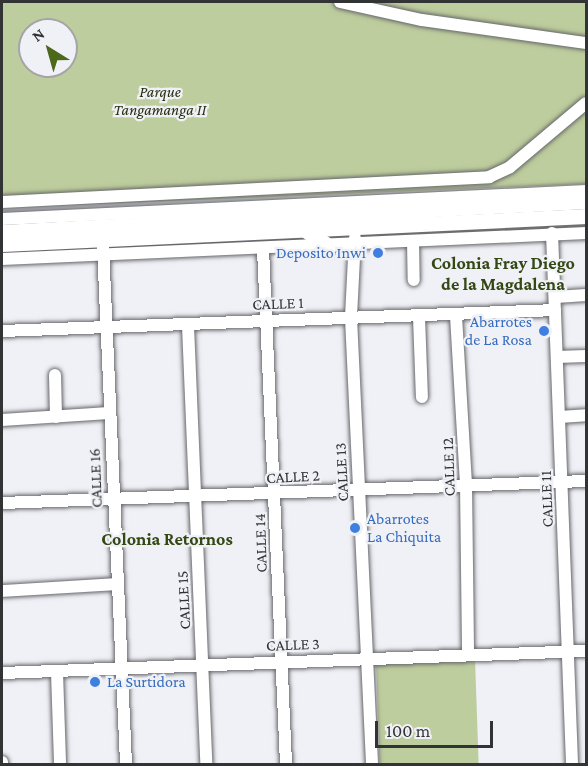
<!DOCTYPE html>
<html>
<head>
<meta charset="utf-8">
<style>
	body { margin:0 }
	#map { position:relative; width:588px; height:766px; overflow:hidden; background:#f0f1f6; font-family:"Crimson Pro",serif }
	div>[style] { position:absolute }
	.green>* { inset:0; background:#becd9d; transform-origin:0 0 }
	.roads { filter:drop-shadow(0 0 2px #66676b) drop-shadow(0 0 2px #66676b) }
	.minor>* { height:12px; margin:-6px; padding:0 6px; transform-origin:6px; border-radius:6px; background:#fff }
	.major>* { height:15px; margin:-7.5px; padding:0 7.5px; transform-origin:7.5px; border-radius:7.5px; background:#fff }
	.dots>* { width:16px; height:16px; translate:-50% -50%; box-sizing:border-box; border:3px solid #f0f1f6; border-radius:50% }
	span { translate:-50% -50%; white-space:nowrap; text-align:center; line-height:1.15; -webkit-text-stroke:4.5px #f0f1f6; paint-order:stroke }
	.park-label { font-size:16px; color:#272e0f; font-style:italic }
	.shop-label { font-size:16px; color:#366cbe }
	.right { translate:-100% -50%; text-align:right }
	.left { translate:0 -50%; text-align:left }
	.street-label { font-size:16px; color:#323335 }
	.neighbourhood-label { font-size:18px; color:#344814; font-weight:700 }
	.frame { position:absolute; inset:0; border:3px solid #323335; pointer-events:none }
	.north { position:absolute; left:18px; top:18px; width:60px; height:60px; box-sizing:border-box; background:#f0f1f6; border:2px solid #a4a5a9; border-radius:50%; rotate:323deg; font-size:16px; font-weight:700; line-height:24px; text-align:center; color:#323335 }
	.north::after { content:''; display:block; margin:auto; width:21px; height:27px; background:#4c681b; clip-path:polygon(50% 0,100% 100%,50% 72%,0 100%) }
	.scale { position:absolute; left:375px; top:721px; width:118px; height:27px; box-sizing:border-box; border:3px solid #323335; border-top:0; padding-left:8px; font-size:18px; line-height:21px; white-space:nowrap; color:#323335; -webkit-text-stroke:4px #f0f1f6; paint-order:stroke }
</style>
</head>
<body>
<div id="map">
	<div class="green">
		<i style="clip-path:polygon(evenodd,2px 2px,586px 2px,586px 184px,2px 208px,2px 2px,30px 30px,66px 30px,66px 66px,30px 66px,30px 30px)"></i>
		<i style="left:586px;top:221px;width:11px;height:153px;rotate:90deg"></i>
		<i style="clip-path:polygon(306px 234px,320px 244px,2px 258px,2px 249px)"></i>
		<i style="left:475px;top:659px;width:105px;height:99px;rotate:88deg"></i>
	</div>
	<div class="roads">
		<div class="minor">
			<i style="left:340px;top:2px;width:84px;rotate:12.4deg"></i>
			<i style="left:422px;top:20px;width:166px;rotate:8deg"></i>
			<i style="left:2px;top:202px;width:488px;rotate:-2.9deg"></i>
			<i style="left:489px;top:177px;width:23px;rotate:-25deg"></i>
			<i style="left:510px;top:167px;width:99px;rotate:-40.1deg"></i>
			<i style="left:2px;top:219px;width:585px;rotate:-2.74deg"></i>
			<i style="left:552px;top:233px;width:531px;rotate:87.84deg"></i>
			<i style="left:355px;top:238px;width:80px;rotate:92.9deg"></i>
			<i style="left:351px;top:318px;width:446px;rotate:87.3deg"></i>
			<i style="left:413px;top:241px;width:39px;rotate:89deg"></i>
			<i style="left:103px;top:247px;width:518px;rotate:87.45deg"></i>
			<i style="left:263px;top:249px;width:516px;rotate:87.44deg"></i>
			<i style="left:2px;top:259px;width:585px;rotate:-2.55deg"></i>
			<i style="left:556px;top:297px;width:30px;rotate:-4deg"></i>
			<i style="left:456px;top:316px;width:169px;rotate:86.6deg"></i>
			<i style="left:466px;top:485px;width:169px;rotate:89.3deg"></i>
			<i style="left:419px;top:317px;width:80px;rotate:87.9deg"></i>
			<i style="left:188px;top:326px;width:438px;rotate:87.6deg"></i>
			<i style="left:2px;top:331px;width:553px;rotate:-2.17deg"></i>
			<i style="left:557px;top:357px;width:29px;rotate:-2deg"></i>
			<i style="left:55px;top:375px;width:42px;rotate:88.6deg"></i>
			<i style="left:560px;top:417px;width:26px;rotate:-4deg"></i>
			<i style="left:2px;top:420px;width:107px;rotate:-3.7deg"></i>
			<i style="left:2px;top:503px;width:584px;rotate:-2.16deg"></i>
			<i style="left:2px;top:591px;width:114px;rotate:-3.5deg"></i>
			<i style="left:57px;top:672px;width:92px;rotate:88.1deg"></i>
			<i style="left:2px;top:673px;width:584px;rotate:-2.16deg"></i>
			<i style="left:2px;top:762px;width:2px;rotate:90deg"></i>
		</div>
		<div class="major">
			<i style="left:305px;top:230px;width:29px;rotate:34deg"></i>
			<i style="left:2px;top:232px;width:585px;rotate:-3.04deg"></i>
			<i style="left:2px;top:244px;width:585px;rotate:-2.74deg"></i>
		</div>
	</div>
	<div class="dots">
		<i style="left:378px;top:253px;background:#3f7fe0"></i>
		<i style="left:544px;top:331px;background:#3f7fe0"></i>
		<i style="left:355px;top:528px;background:#3f7fe0"></i>
		<i style="left:95px;top:682px;background:#3f7fe0"></i>
	</div>
	<div class="park-label">
		<span style="left:160px;top:101px">Parque<br>Tangamanga II</span>
	</div>
	<div class="shop-label">
		<span class="right" style="left:366px;top:253px">Deposito Inwi</span>
		<span class="right" style="left:532px;top:331px">Abarrotes<br>de La Rosa</span>
		<span class="left" style="left:367px;top:528px">Abarrotes<br>La Chiquita</span>
		<span class="left" style="left:107px;top:682px">La Surtidora</span>
	</div>
	<div class="street-label">
		<span style="left:278px;top:304px;rotate:-2deg">CALLE 1</span>
		<span style="left:449px;top:467px;rotate:-92deg">CALLE 12</span>
		<span style="left:342px;top:472px;rotate:-93deg">CALLE 13</span>
		<span style="left:293px;top:477px;rotate:-3deg">CALLE 2</span>
		<span style="left:96px;top:478px;rotate:-92deg">CALLE 16</span>
		<span style="left:547px;top:499px;rotate:-92deg">CALLE 11</span>
		<span style="left:261px;top:543px;rotate:-92deg">CALLE 14</span>
		<span style="left:184px;top:600px;rotate:-93deg">CALLE 15</span>
		<span style="left:293px;top:645px;rotate:-2deg">CALLE 3</span>
	</div>
	<div class="neighbourhood-label">
		<span style="left:503px;top:274px">Colonia Fray Diego<br>de la Magdalena</span>
		<span style="left:167px;top:539px">Colonia Retornos</span>
	</div>
	<div class="frame"></div>
	<div class="north">N</div>
	<div class="scale">100 m</div>
</div>
</body>
</html>
